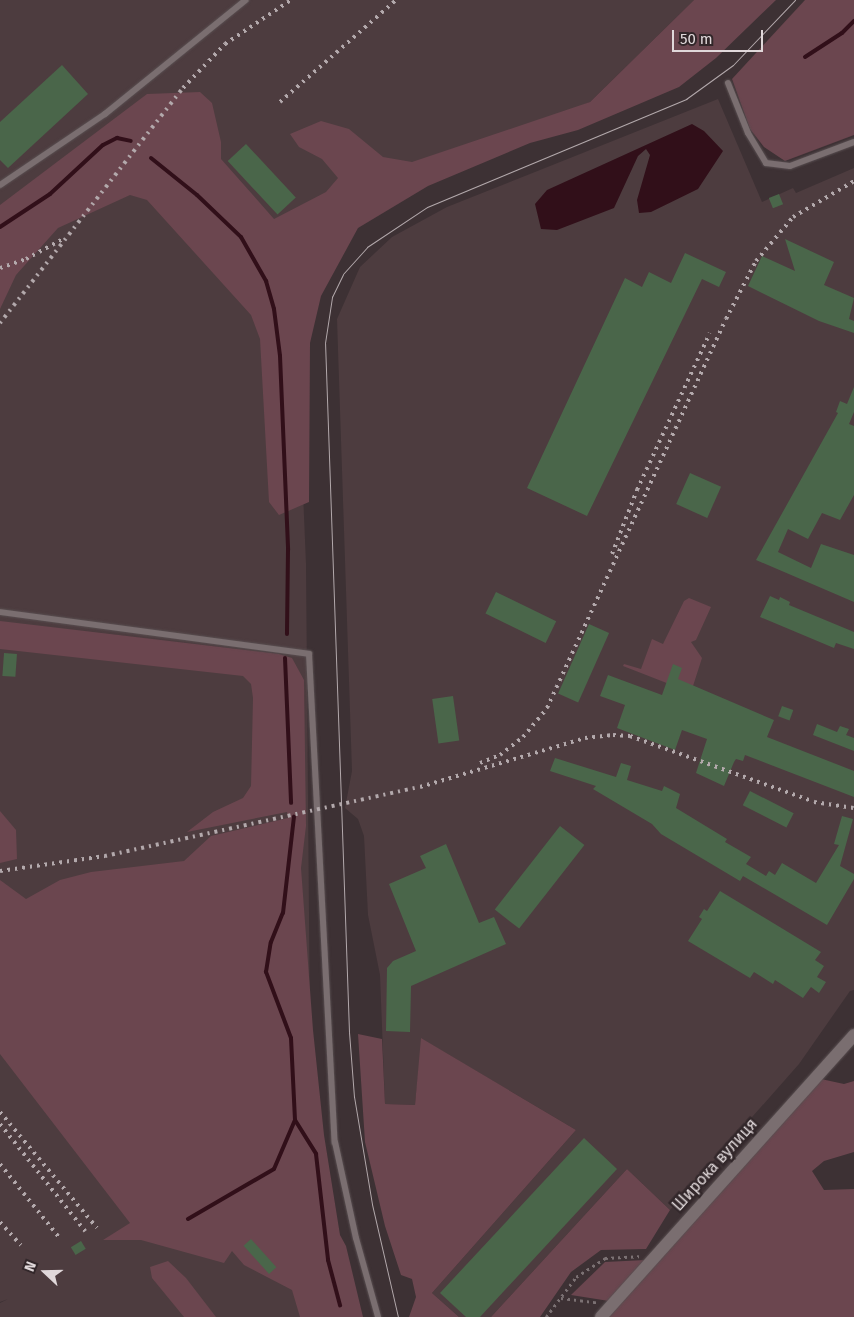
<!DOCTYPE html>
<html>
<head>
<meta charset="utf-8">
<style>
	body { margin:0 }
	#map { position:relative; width:854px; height:1317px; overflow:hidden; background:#3d3134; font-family:"Fira Sans",sans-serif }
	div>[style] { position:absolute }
	.built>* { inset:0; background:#4d3c3f }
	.green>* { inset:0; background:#6b464f }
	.water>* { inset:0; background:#310f19 }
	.stream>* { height:4px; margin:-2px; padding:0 2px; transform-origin:2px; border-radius:2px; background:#310f19 }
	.building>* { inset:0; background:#4a664a; transform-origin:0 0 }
	.path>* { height:2.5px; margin-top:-1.25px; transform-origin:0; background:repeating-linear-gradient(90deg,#7b7173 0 2.5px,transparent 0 6.5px) }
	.roads { filter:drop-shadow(0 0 1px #584e50) drop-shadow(0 0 1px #584e50) }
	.lane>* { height:6px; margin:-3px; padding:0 3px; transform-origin:3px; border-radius:3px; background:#7a6e70 }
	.street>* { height:12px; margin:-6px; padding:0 6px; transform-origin:6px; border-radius:6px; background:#7a6e70 }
	.tram>* { height:1px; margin:-0.5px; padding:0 0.5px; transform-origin:0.5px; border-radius:0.5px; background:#b3a9ac }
	.rail>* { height:4px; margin-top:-2px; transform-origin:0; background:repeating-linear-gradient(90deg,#b3a9ac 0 2.5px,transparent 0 7.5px) }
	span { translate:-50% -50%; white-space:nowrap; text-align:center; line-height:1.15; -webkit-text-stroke:5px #32272a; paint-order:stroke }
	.street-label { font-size:16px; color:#e0d8da }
	.north { position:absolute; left:20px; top:1247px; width:50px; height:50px; -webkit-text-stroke:4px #32272a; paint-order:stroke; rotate:291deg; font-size:14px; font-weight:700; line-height:20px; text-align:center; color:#e0d8da }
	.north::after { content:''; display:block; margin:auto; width:18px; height:22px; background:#e0d8da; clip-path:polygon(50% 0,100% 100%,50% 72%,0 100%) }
	.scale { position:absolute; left:672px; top:30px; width:91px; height:22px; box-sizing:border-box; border:2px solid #e0d8da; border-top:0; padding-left:6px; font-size:15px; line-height:18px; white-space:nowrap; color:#e0d8da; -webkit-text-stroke:4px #32272a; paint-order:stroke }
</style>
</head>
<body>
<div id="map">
	<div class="built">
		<i style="clip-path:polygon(0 0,694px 0,590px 102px,334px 211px,294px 277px,306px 564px,311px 1148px,232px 1235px,324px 1317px,0 1317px,0 1303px,8px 1299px,0 1302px)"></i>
		<i style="clip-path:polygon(718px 99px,762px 202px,793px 188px,796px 193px,854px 168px,854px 990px,850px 991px,799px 1064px,670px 1210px,627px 1169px,491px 1317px,459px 1317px,432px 1293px,576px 1130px,422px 1039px,415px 1105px,385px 1104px,380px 975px,368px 915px,364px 836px,358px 819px,345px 808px,352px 771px,337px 319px,360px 267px,392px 237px,447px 207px)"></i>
	</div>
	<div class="green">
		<i style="clip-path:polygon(694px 0,776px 0,716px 58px,679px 87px,578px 130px,530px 143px,428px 186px,358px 228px,321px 296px,310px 343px,309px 502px,279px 515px,269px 502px,260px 339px,251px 315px,147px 200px,130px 195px,58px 228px,16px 275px,0 309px,0 205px,147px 94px,200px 92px,212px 103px,221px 142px,221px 159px,274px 219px,326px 192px,338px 178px,322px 159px,299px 147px,290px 134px,321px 121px,349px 129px,383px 157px,412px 162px,590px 102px)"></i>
		<i style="clip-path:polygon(805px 0,854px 0,854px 135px,785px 161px,764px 147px,750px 129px,732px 79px)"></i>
		<i style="clip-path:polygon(689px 598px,711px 607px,696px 640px,691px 642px,702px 658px,693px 686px,682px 689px,623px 666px,624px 664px,641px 669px,652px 639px,663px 644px,684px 601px)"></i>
		<i style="clip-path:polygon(0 621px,279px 654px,292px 658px,304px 680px,306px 826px,301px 868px,313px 1030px,324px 1135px,340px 1235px,346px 1246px,363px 1317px,300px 1317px,292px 1290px,244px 1265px,232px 1251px,224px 1263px,141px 1240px,103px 1240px,130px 1223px,0 1054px,0 880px,26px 899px,60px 880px,91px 872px,184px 861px,211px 836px,288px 818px,287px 812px,187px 832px,213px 812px,243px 798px,251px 786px,253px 698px,251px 684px,243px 676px,0 649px)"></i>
		<i style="clip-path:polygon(0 811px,16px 830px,17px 859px,0 863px)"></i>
		<i style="clip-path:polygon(358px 1034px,382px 1039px,385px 1104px,415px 1105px,421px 1038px,576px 1130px,432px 1293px,459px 1317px,409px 1317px,416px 1297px,412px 1279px,401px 1275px,385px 1226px,365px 1142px)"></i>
		<i style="clip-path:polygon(821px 1079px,844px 1084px,854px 1081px,854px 1152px,824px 1161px,812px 1171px,824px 1190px,854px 1189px,854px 1317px,608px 1317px)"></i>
		<i style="clip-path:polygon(627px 1169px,670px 1210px,646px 1249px,601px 1250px,571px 1272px,540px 1317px,491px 1317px)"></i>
		<i style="clip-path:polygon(645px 1260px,609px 1301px,571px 1295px,605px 1262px)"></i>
		<i style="clip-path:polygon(168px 1261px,186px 1278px,216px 1317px,184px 1317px,152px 1278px,150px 1267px)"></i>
	</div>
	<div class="water">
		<i style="clip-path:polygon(692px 124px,704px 131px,723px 151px,698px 189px,651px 212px,639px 213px,637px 200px,650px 155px,646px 149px,638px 156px,614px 208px,557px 230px,541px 229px,535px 204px,547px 190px)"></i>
	</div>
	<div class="stream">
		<i style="left:805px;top:57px;width:44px;rotate:-33deg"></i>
		<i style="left:842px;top:33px;width:17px;rotate:-45deg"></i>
		<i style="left:151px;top:158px;width:59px;rotate:38.8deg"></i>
		<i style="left:197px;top:195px;width:61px;rotate:43.7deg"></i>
		<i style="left:241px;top:237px;width:51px;rotate:60.4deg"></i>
		<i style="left:266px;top:281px;width:29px;rotate:74deg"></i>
		<i style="left:274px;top:309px;width:47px;rotate:82.7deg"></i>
		<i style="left:280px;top:356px;width:194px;rotate:87.6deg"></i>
		<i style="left:288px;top:550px;width:84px;rotate:90.7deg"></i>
		<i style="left:0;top:227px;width:60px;rotate:-33.4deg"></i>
		<i style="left:50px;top:194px;width:72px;rotate:-42.8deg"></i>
		<i style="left:103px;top:145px;width:16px;rotate:-27deg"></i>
		<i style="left:117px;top:138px;width:14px;rotate:12deg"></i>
		<i style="left:285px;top:658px;width:145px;rotate:87.6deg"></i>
		<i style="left:295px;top:1120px;width:40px;rotate:58deg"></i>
		<i style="left:316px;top:1154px;width:107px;rotate:83.5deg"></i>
		<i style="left:328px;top:1260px;width:47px;rotate:75.1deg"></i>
		<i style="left:188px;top:1219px;width:99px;rotate:-30.2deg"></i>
		<i style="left:274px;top:1169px;width:53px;rotate:-66.8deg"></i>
		<i style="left:295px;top:1120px;width:82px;rotate:-92.8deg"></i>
		<i style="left:291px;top:1038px;width:71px;rotate:-110.7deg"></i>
		<i style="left:266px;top:972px;width:30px;rotate:-81deg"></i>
		<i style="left:271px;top:942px;width:31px;rotate:-68deg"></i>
		<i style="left:283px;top:913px;width:97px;rotate:-83.5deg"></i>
	</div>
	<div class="building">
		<i style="clip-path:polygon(62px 65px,88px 94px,8px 168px,0 160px,0 122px)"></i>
		<i style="left:246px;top:144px;width:73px;height:25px;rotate:47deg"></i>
		<i style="left:779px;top:194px;width:11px;height:11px;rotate:68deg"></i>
		<i style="clip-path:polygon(785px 239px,834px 262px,824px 285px,854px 298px,849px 319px,854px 321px,854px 333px,819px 321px,748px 286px,762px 256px,795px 271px)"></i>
		<i style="clip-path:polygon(685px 253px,726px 272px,719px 287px,702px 279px,587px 516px,527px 488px,625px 278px,642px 287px,649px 272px,671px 283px)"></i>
		<i style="clip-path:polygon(854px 387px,854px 412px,849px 424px,854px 426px,854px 495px,840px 520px,822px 513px,808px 539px,788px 529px,778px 552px,811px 568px,821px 544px,854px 555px,854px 602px,756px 560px,838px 413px,836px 412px,840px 401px,847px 404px)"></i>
		<i style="left:690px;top:473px;width:34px;height:34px;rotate:24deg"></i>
		<i style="left:496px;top:592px;width:67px;height:24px;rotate:26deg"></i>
		<i style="clip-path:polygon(770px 596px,779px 600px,780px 597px,790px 602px,789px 605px,854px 632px,854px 649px,836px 643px,834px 648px,760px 617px)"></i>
		<i style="left:589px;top:624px;width:22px;height:76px;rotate:24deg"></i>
		<i style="left:4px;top:653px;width:13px;height:23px;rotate:4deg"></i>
		<i style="clip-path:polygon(673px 664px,682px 668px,678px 679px,774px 720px,767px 737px,854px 771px,854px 797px,745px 755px,743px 761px,736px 759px,734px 762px,724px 786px,696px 773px,707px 739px,682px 730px,675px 750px,617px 728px,625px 705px,600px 696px,608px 675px,662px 695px)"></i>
		<i style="left:453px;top:696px;width:45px;height:21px;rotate:82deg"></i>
		<i style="left:782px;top:706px;width:12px;height:11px;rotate:20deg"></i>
		<i style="clip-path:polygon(817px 724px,837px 732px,840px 726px,849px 729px,846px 735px,854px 738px,854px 751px,813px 735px)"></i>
		<i style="clip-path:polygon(555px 758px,616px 777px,621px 763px,631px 766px,627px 780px,662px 791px,664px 786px,680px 794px,676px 808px,727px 839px,725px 842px,751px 857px,746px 864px,766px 876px,769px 871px,775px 875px,782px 863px,816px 883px,839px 845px,834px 844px,842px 816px,853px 819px,840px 866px,854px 874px,854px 879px,827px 925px,743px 876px,740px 881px,661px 834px,652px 824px,593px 789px,596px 786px,550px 771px)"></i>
		<i style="left:750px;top:791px;width:49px;height:16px;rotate:27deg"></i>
		<i style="left:560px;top:826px;width:31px;height:106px;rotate:38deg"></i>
		<i style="clip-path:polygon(446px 844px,479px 923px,494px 917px,506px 944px,411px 986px,410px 1032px,386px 1031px,387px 968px,393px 961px,416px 951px,389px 884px,426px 868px,420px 856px)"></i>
		<i style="clip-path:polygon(720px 891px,821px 952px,815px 960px,824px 966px,817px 977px,826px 982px,819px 993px,811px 987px,803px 998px,775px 980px,773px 984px,754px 972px,750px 978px,688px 941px,702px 919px,699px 917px,704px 909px,707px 911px)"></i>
		<i style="clip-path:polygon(584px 1138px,617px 1169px,480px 1317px,466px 1317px,440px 1293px)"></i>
		<i style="left:251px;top:1239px;width:38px;height:10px;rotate:48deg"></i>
		<i style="left:81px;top:1241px;width:9px;height:12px;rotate:58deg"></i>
	</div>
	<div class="path">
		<i style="left:561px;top:1298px;width:38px;rotate:7deg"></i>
		<i style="left:546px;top:1317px;width:50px;rotate:-53.1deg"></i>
		<i style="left:576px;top:1277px;width:35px;rotate:-33deg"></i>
		<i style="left:605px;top:1258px;width:34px;rotate:-3deg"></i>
	</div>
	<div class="roads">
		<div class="lane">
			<i style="left:728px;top:83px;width:54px;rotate:68.2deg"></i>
			<i style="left:748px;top:133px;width:35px;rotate:59deg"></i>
			<i style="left:766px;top:163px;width:24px;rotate:7deg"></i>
			<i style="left:790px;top:166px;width:68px;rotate:-20.6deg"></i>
			<i style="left:0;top:185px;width:127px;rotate:-34.1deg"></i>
			<i style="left:105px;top:114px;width:181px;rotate:-39deg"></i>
			<i style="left:0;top:612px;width:312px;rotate:7.7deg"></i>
			<i style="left:309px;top:654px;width:489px;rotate:87deg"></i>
			<i style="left:335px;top:1142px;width:98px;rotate:77.7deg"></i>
			<i style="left:356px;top:1238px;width:82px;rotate:74.4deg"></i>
		</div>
		<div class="street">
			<i style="left:601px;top:1317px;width:379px;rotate:-48.1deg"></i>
		</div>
	</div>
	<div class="tram">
		<i style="left:398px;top:1317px;width:116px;rotate:-103deg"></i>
		<i style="left:372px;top:1204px;width:109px;rotate:-99.5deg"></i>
		<i style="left:354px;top:1097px;width:65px;rotate:-94.4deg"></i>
		<i style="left:349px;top:1032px;width:689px;rotate:-91.99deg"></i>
		<i style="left:325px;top:343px;width:47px;rotate:-81.3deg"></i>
		<i style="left:332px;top:297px;width:25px;rotate:-64deg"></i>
		<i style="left:343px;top:274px;width:36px;rotate:-48deg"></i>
		<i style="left:367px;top:247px;width:72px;rotate:-33.7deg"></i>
		<i style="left:427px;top:207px;width:281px;rotate:-22.6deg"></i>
		<i style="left:686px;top:99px;width:58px;rotate:-35.9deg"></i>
		<i style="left:733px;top:65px;width:90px;rotate:-46.4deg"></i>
	</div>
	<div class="rail">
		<i style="left:280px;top:102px;width:154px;rotate:-41.3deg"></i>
		<i style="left:0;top:268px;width:28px;rotate:-19deg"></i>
		<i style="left:26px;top:259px;width:42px;rotate:-28.4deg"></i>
		<i style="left:0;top:323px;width:298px;rotate:-52.1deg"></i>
		<i style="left:183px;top:88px;width:61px;rotate:-46.3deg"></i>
		<i style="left:225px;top:44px;width:79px;rotate:-33.7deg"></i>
		<i style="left:612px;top:554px;width:69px;rotate:-68.7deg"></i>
		<i style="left:637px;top:490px;width:173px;rotate:-65.1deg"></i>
		<i style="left:480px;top:763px;width:22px;rotate:-22deg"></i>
		<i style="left:500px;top:755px;width:29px;rotate:-38deg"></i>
		<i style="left:523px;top:737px;width:38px;rotate:-50deg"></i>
		<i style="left:547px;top:708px;width:428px;rotate:-65.3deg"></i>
		<i style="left:726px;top:319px;width:65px;rotate:-62.7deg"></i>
		<i style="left:756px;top:261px;width:57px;rotate:-49.9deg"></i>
		<i style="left:793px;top:217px;width:71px;rotate:-30.5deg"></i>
		<i style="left:0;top:871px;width:106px;rotate:-8.1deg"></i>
		<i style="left:105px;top:856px;width:322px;rotate:-12.4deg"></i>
		<i style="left:420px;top:787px;width:172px;rotate:-16.5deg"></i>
		<i style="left:585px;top:738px;width:28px;rotate:-6deg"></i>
		<i style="left:613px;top:735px;width:17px;rotate:3deg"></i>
		<i style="left:630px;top:736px;width:195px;rotate:19.7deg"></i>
		<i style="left:814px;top:802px;width:40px;rotate:8.5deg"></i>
		<i style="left:0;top:1112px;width:151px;rotate:50.1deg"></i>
		<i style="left:0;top:1124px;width:137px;rotate:51.5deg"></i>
		<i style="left:0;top:1164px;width:94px;rotate:51.1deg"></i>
		<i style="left:0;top:1222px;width:31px;rotate:48deg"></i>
	</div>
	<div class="street-label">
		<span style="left:715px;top:1165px;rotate:-48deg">Широка вулиця</span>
	</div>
	<div class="north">N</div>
	<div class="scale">50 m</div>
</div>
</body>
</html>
